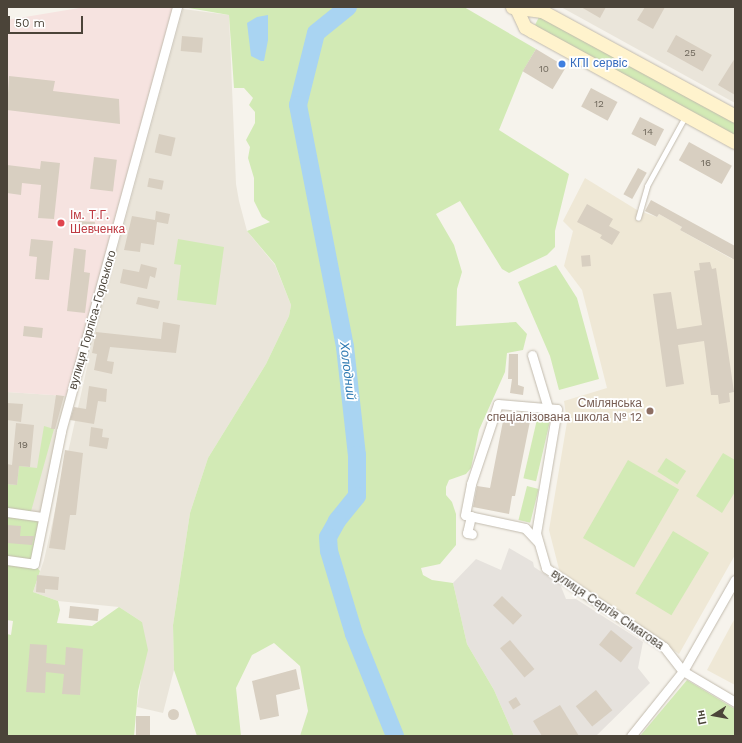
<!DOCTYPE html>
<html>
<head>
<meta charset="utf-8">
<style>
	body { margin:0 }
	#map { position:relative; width:742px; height:743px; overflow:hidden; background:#f6f3ec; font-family:"Work Sans",sans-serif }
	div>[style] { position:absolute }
	.residential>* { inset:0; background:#eae5da }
	.industrial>* { inset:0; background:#e6e2dd }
	.education>* { inset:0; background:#efe8d6 }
	.medical>* { inset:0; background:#f6e3e0 }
	.green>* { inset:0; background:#d2eab5; transform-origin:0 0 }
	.water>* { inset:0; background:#a9d4f2 }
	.river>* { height:18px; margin:-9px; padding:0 9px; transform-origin:9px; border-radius:9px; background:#a9d4f2 }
	.building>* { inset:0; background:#d8cfc1; transform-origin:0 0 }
	.round { border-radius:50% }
	.roads { filter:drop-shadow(0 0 1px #c2bbae) drop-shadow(0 0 1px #c2bbae) }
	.service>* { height:4.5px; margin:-2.25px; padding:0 2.25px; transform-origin:2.25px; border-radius:2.25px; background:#fff }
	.minor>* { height:9px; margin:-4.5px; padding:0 4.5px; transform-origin:4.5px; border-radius:4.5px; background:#fff }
	.secondary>* { height:13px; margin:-6.5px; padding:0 6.5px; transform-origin:6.5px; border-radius:6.5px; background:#fff3cd }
	.dots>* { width:11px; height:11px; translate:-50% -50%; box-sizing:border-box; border:2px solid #fff; border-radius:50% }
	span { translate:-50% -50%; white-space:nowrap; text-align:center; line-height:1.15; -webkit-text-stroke:3.5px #fff; paint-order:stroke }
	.number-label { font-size:10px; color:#6e675b }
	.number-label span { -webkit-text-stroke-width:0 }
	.shop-label { font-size:12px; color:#366cbe }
	.left { translate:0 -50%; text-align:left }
	.health-label { font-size:12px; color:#be3a42 }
	.street-label { font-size:12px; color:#4b4439 }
	.education-label { font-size:12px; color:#785e54 }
	.right { translate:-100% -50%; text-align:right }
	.water-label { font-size:13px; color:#2e7ab2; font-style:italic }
	.frame { position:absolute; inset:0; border:8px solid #4b4439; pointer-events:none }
	.north { position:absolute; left:694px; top:695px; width:40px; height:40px; -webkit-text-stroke:3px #fff; paint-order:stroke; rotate:259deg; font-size:11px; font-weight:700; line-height:16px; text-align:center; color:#4b4439 }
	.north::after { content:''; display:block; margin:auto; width:14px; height:18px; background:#4b4439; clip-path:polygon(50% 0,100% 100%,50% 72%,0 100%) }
	.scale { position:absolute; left:8px; top:16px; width:75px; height:18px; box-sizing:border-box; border:2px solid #4b4439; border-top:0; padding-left:5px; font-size:12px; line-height:14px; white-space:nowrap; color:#4b4439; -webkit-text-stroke:3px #fff; paint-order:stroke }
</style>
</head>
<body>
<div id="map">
	<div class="residential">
		<i style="clip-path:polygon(561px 7px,735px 7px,735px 103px)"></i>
		<i style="clip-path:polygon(183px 9px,229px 15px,236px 184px,239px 201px,247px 231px,275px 265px,291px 305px,289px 316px,266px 364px,208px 458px,190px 513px,173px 625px,174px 670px,163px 713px,137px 707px,142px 671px,142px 622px,119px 607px,58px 601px,33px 592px,44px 560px,96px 327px)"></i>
		<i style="clip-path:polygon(7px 392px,67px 396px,44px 510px,7px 560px)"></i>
	</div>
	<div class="industrial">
		<i style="clip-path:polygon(509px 548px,533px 562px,534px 567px,560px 584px,566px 599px,576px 599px,643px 642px,638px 668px,650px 683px,596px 736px,514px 736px,494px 690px,467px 644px,453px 583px,476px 559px,501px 570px)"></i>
	</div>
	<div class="education">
		<i style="clip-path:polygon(585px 178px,637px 210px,657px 217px,659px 214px,682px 227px,680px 230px,732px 259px,735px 256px,735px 555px,679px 654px,560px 573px,549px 530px,567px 422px,564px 401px,607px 388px,582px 290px,564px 266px,573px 231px,563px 221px)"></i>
		<i style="clip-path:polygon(735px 618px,735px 685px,707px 670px)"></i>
	</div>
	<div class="medical">
		<i style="clip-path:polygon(85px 7px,174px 7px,67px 396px,7px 392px,7px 20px)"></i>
	</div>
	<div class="green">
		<i style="clip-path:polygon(183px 7px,464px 7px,536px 49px,523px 71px,499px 130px,569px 174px,555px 231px,555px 247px,547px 255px,509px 273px,502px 269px,460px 201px,436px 214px,454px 245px,462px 272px,457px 289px,456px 326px,516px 322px,527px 334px,523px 350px,507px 353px,505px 372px,479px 430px,471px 468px,466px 474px,449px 480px,446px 487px,446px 495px,452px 502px,456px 514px,456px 545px,440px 564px,421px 568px,423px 575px,432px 580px,453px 583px,467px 644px,494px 690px,514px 736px,300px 736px,308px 711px,300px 666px,274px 643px,252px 655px,236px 688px,241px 736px,197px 736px,174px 670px,173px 625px,190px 513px,208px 458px,266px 364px,289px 316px,291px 305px,275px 264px,247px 231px,270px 222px,262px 217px,254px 201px,254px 178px,248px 158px,250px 147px,246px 140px,255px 123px,255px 112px,249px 105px,253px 98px,244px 88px,234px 88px,229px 15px)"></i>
		<i style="clip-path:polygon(541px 13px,735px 121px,735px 141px,532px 31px)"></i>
		<i style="clip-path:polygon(178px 239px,224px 247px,216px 305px,177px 300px,181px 265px,174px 264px)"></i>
		<i style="clip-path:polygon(556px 265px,577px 298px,599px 379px,559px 390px,550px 356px,518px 282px)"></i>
		<i style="left:538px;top:415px;width:13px;height:65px;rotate:13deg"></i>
		<i style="clip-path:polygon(44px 426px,54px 429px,30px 515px,42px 517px,34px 564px,40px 571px,33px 592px,58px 601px,60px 610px,57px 623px,92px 626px,119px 607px,142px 622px,148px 650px,138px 691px,134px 736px,7px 736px,7px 634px,11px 635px,13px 621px,7px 620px,7px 484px,17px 485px,19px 466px,37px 468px)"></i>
		<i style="clip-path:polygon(723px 453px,735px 460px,735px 492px,722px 513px,696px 496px)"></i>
		<i style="left:666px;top:458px;width:24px;height:16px;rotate:33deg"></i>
		<i style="left:628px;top:460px;width:59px;height:90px;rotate:30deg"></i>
		<i style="left:527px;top:486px;width:12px;height:35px;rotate:14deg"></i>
		<i style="left:673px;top:531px;width:42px;height:73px;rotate:31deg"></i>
		<i style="clip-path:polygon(687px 680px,735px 709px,735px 736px,640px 736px)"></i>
	</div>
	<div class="water">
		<i style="clip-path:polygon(268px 15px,268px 40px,264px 61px,261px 61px,251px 56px,247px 23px,257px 17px)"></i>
	</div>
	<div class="river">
		<i style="left:348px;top:7px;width:41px;rotate:140.9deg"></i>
		<i style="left:316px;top:33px;width:74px;rotate:104deg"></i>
		<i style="left:298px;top:105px;width:247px;rotate:79deg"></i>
		<i style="left:345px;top:347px;width:109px;rotate:83.7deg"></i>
		<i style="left:357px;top:455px;width:41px;rotate:90deg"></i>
		<i style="left:357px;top:496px;width:32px;rotate:129deg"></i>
		<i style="left:337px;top:521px;width:18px;rotate:119deg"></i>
		<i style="left:328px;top:537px;width:14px;rotate:86deg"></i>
		<i style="left:329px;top:551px;width:87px;rotate:73.2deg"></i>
		<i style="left:354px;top:634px;width:110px;rotate:68.1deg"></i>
	</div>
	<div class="building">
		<i style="clip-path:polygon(581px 7px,606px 7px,600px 18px)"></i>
		<i style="clip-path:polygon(645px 7px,665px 7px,653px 29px,637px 20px)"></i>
		<i style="left:676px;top:35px;width:41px;height:19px;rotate:29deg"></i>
		<i style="left:182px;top:36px;width:21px;height:15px;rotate:5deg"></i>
		<i style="left:536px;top:49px;width:35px;height:26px;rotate:31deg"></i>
		<i style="clip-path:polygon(735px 58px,735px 95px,718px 85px)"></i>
		<i style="clip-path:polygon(9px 76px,55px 81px,53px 91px,119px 99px,120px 124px,7px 110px)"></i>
		<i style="left:591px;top:88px;width:30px;height:21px;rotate:28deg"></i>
		<i style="left:640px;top:117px;width:27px;height:19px;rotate:27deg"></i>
		<i style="left:159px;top:134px;width:17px;height:19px;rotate:13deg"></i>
		<i style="left:689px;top:142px;width:49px;height:21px;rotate:29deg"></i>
		<i style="left:94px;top:157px;width:23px;height:32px;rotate:7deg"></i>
		<i style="clip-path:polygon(41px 161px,60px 163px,54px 219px,38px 218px,41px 185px,22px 183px,21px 195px,7px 193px,7px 165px,40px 169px)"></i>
		<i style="left:638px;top:168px;width:10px;height:30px;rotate:29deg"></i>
		<i style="left:149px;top:178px;width:15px;height:9px;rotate:11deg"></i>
		<i style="clip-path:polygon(651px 200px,735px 246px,735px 260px,680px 230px,682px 227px,659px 214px,657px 217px,645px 211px)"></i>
		<i style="clip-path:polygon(587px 204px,613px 219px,609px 226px,620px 232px,612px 245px,600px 238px,602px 235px,577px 222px)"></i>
		<i style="clip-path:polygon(156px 211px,170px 214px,168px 224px,157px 222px,154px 245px,141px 243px,140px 252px,124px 250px,132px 216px,155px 220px)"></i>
		<i style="clip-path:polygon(78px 221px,95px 222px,94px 234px,78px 232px)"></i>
		<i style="clip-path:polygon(31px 239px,53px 241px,49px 280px,35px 279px,37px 257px,29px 256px)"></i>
		<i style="clip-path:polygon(74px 248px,86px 250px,84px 272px,90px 273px,85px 313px,67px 311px)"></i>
		<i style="left:590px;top:255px;width:11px;height:9px;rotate:85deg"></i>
		<i style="clip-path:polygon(710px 262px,712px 269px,716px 268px,734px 392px,729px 393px,730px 402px,719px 404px,718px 395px,711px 395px,704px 341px,678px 345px,684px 384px,666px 387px,653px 294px,671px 292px,677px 329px,702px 325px,694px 271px,700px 270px,699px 263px)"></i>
		<i style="clip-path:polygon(141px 264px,157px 268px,155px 278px,150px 276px,147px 289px,120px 283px,123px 269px,139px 272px)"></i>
		<i style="clip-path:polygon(138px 297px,160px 301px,158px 309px,136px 304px)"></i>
		<i style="clip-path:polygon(163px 322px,180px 325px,176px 353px,110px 347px,107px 361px,114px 362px,112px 374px,94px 370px,97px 354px,92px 353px,96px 332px,161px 339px)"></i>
		<i style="left:24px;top:326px;width:19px;height:10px;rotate:6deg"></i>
		<i style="clip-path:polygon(509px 354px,518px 354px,518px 385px,524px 387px,523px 395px,510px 393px,512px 379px,508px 379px)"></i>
		<i style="clip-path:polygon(89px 386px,107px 389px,106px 402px,98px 401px,94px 424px,70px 420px,74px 407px,86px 409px)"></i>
		<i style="clip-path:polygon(56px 395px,64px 396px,55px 429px,51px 429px)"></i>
		<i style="clip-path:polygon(7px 403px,23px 404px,21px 422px,7px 420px)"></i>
		<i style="clip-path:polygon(504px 416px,530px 421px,515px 496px,512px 496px,509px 514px,473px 507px,477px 486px,490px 488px)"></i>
		<i style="clip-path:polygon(16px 423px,34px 425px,30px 467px,19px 466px,17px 485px,7px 484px,7px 464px,12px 465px)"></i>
		<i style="clip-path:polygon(91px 427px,103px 429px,102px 437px,109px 438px,107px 449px,89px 446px)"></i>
		<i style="clip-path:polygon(65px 450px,83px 453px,76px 515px,70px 515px,65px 550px,49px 548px)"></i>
		<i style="clip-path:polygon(7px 525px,21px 526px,20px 536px,34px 536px,32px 545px,7px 543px)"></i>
		<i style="clip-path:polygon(37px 575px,59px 577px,58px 590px,45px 589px,45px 593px,36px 592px)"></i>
		<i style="left:502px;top:596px;width:28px;height:13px;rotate:44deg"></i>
		<i style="left:70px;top:606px;width:29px;height:12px;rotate:6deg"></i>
		<i style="left:611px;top:630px;width:28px;height:19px;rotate:39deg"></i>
		<i style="left:510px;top:640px;width:38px;height:13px;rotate:50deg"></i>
		<i style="clip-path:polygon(30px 644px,47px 645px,46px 663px,65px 665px,66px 647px,83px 649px,80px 695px,62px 694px,64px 674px,46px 672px,45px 693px,26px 692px)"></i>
		<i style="clip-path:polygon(296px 669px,300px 689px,276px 695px,279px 716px,260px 720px,252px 681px)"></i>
		<i style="left:596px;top:690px;width:26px;height:26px;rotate:51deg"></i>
		<i style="left:516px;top:697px;width:9px;height:9px;rotate:58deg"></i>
		<i style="clip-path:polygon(560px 705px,568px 718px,579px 736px,542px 736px,533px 721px)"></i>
		<i class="round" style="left:167.5px;top:708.5px;width:11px;height:11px"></i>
		<i style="left:136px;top:716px;width:14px;height:20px"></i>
	</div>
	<div class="roads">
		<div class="service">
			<i style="left:638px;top:218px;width:33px;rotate:-74deg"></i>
			<i style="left:647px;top:186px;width:79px;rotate:-61.2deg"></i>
		</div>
		<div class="minor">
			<i style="left:532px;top:355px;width:55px;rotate:73.2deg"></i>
			<i style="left:7px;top:512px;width:35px;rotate:8deg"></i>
			<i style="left:471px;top:516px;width:17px;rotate:103deg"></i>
			<i style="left:467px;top:533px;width:5px;rotate:11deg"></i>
			<i style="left:538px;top:542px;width:19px;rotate:-133deg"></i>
			<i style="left:525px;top:528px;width:61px;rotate:-167.8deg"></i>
			<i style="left:465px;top:515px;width:32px;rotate:-79deg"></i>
			<i style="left:471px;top:484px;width:84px;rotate:-71.4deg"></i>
			<i style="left:498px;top:404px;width:59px;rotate:4.8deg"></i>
			<i style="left:557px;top:409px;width:126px;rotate:99.6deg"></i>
			<i style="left:536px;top:533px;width:36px;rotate:74deg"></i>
			<i style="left:546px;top:568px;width:142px;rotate:33.8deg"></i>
			<i style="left:664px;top:647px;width:31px;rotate:52deg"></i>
			<i style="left:683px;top:671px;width:61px;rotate:30.8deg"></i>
			<i style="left:7px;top:560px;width:27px;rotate:8deg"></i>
			<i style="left:34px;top:564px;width:136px;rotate:-78.5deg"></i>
			<i style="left:61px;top:431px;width:440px;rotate:-74.7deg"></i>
			<i style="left:631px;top:736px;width:83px;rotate:-51.3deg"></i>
			<i style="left:683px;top:671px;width:105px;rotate:-60.3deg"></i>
		</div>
		<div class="secondary">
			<i style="left:512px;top:7px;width:30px;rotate:8deg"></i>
			<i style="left:542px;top:11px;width:220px;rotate:28.5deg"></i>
			<i style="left:517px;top:10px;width:19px;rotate:65deg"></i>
			<i style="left:525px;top:27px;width:8px;rotate:30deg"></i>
			<i style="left:532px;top:31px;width:231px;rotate:28.7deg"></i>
		</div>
	</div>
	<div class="dots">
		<i style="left:562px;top:64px;background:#3f7fe0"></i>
		<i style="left:61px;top:223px;background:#e0444e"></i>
		<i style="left:650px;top:411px;background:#8d6e63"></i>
	</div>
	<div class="number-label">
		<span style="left:690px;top:53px">25</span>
		<span style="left:544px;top:69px">10</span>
		<span style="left:599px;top:104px">12</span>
		<span style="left:648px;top:132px">14</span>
		<span style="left:706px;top:163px">16</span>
		<span style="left:23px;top:445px">19</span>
	</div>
	<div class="shop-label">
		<span class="left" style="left:570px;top:64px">КПІ сервіс</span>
	</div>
	<div class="health-label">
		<span class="left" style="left:70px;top:223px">Ім. Т.Г.<br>Шевченка</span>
	</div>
	<div class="street-label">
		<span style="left:93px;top:320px;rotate:-74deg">вулиця Горліса-Горського</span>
		<span style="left:607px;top:610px;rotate:34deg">вулиця Сергія Сімагова</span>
	</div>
	<div class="education-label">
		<span class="right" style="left:642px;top:411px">Смілянська<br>спеціалізована школа № 12</span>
	</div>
	<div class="water-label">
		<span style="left:347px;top:371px;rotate:83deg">Холодний</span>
	</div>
	<div class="frame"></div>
	<div class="north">Пн</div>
	<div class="scale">50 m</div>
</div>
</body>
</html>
